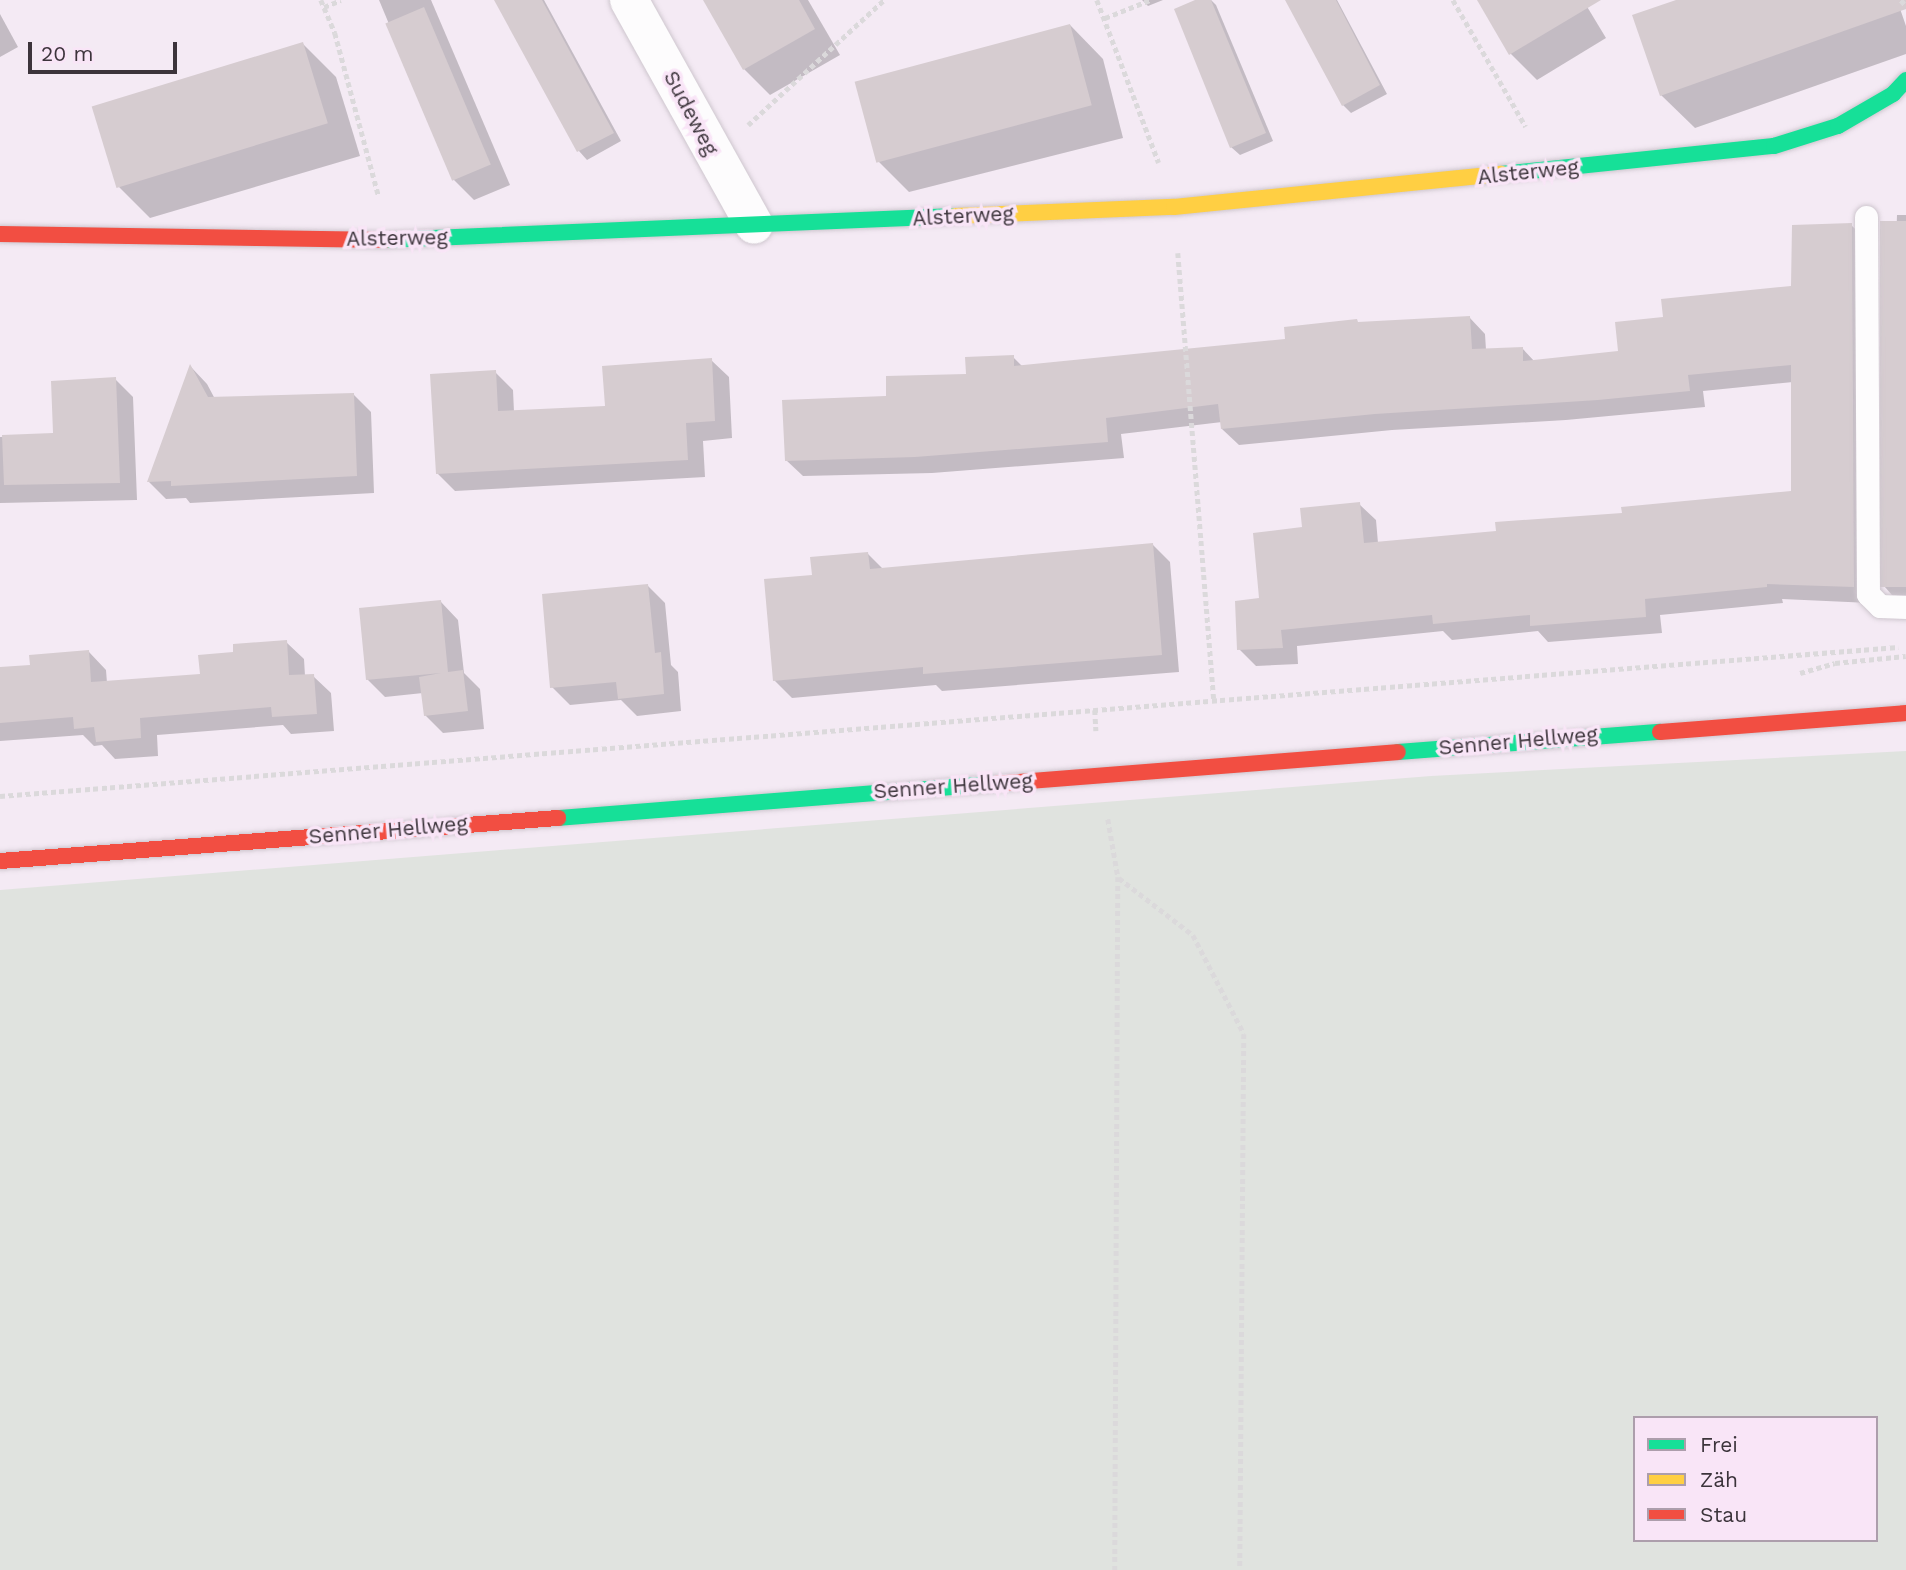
<!DOCTYPE html>
<html>
<head>
<meta charset="utf-8">
<style>
	body { margin:0 }
	#map { position:relative; width:1906px; height:1570px; overflow:hidden; background:#f4eaf4; font-family:"Work Sans",sans-serif }
	div>[style] { position:absolute }
	.green>* { inset:0; background:#e0e3df }
	.shadow>* { inset:0; background:#0003 }
	.building>* { inset:0; background:#d6ccd0; transform-origin:0 0 }
	.path>* { height:4.5px; margin-top:-2.25px; transform-origin:0; background:repeating-linear-gradient(90deg,#dbd9db 0 5px,transparent 0 8.5px) }
	.roads { filter:drop-shadow(0 0 2px #cec6ce) drop-shadow(0 0 2px #cec6ce) }
	.lane>* { height:23px; margin:-11.5px; padding:0 11.5px; transform-origin:11.5px; border-radius:11.5px; background:#fdfcfd }
	.street>* { height:38px; margin:-19px; padding:0 19px; transform-origin:19px; border-radius:19px; background:#fdfcfd }
	.fast>* { height:16px; margin:-8px; padding:0 8px; transform-origin:8px; border-radius:8px; background:#16e098 }
	.slow>* { height:16px; margin:-8px; padding:0 8px; transform-origin:8px; border-radius:8px; background:#ffcf43 }
	.jam>* { height:16px; margin:-8px; padding:0 8px; transform-origin:8px; border-radius:8px; background:#f24e42 }
	span { translate:-50% -50%; white-space:nowrap; text-align:center; line-height:1.15; -webkit-text-stroke:7px #f9e5f7; paint-order:stroke }
	.street-label { font-size:21px; color:#3c343b }
	.legend { position:absolute; left:1633px; top:1416px; width:245px; height:126px; box-sizing:border-box; background:#f9e5f7; border:2px solid #ad9eac; margin:0; padding:9px 12px; list-style:none; font-size:21px; color:#3c343b }
	.legend li { display:flex; align-items:center; gap:14px; height:35px }
	.legend b { width:35px; border:2px solid #ad9eac }
	.scale { position:absolute; left:28px; top:42px; width:149px; height:32px; box-sizing:border-box; border:4px solid #3c343b; border-top:0; padding-left:9px; font-size:21px; line-height:24px; white-space:nowrap; color:#3c343b; -webkit-text-stroke:5px #f9e5f7; paint-order:stroke }
</style>
</head>
<body>
<div id="map">
	<div class="green">
		<i style="clip-path:polygon(evenodd,1906px 751px,1906px 1570px,0 1570px,0 890px,1431px 776px,1906px 751px,1635px 1418px,1876px 1418px,1876px 1540px,1635px 1540px,1635px 1418px)"></i>
	</div>
	<div class="shadow">
		<i style="clip-path:polygon(379px 0,431px 0,510px 185px,474px 200px,454px 180px)"></i>
		<i style="clip-path:polygon(504px 0,544px 0,621px 141px,587px 160px,579px 151px,498px 3px)"></i>
		<i style="clip-path:polygon(705px 0,808px 0,840px 55px,770px 95px,744px 69px)"></i>
		<i style="clip-path:polygon(1142px 0,1163px 0,1148px 6px)"></i>
		<i style="clip-path:polygon(1199px 0,1211px 0,1216px 5px,1273px 141px,1240px 155px,1231px 147px)"></i>
		<i style="clip-path:polygon(1288px 0,1337px 0,1387px 94px,1351px 113px,1343px 105px)"></i>
		<i style="clip-path:polygon(1479px 0,1583px 0,1606px 38px,1537px 80px,1511px 54px)"></i>
		<i style="clip-path:polygon(1681px 0,1897px 0,1906px 26px,1906px 54px,1695px 128px,1661px 95px)"></i>
		<i style="clip-path:polygon(0 14px,18px 47px,0 57px)"></i>
		<i style="clip-path:polygon(1070px 25px,1103px 59px,1123px 138px,909px 192px,876px 159px)"></i>
		<i style="clip-path:polygon(303px 44px,336px 77px,360px 156px,150px 218px,117px 185px)"></i>
		<i style="clip-path:polygon(1897px 215px,1906px 215px,1906px 595px,1892px 595px,1884px 586px)"></i>
		<i style="clip-path:polygon(1851px 225px,1868px 241px,1870px 603px,1782px 599px,1783px 603px,1660px 615px,1662px 633px,1548px 642px,1538px 631px,1452px 640px,1443px 631px,1297px 646px,1298px 664px,1256px 666px,1239px 649px,1261px 599px,1304px 529px,1359px 504px,1376px 520px,1378px 543px,1498px 532px,1793px 492px,1793px 382px,1703px 391px,1705px 407px,1566px 420px,1392px 430px,1239px 445px,1222px 429px,1222px 422px,1121px 434px,1124px 458px,932px 473px,803px 476px,786px 460px,888px 397px,968px 376px,1013px 357px,1023px 367px,1287px 341px,1359px 324px,1469px 317px,1485px 334px,1486px 350px,1522px 348px,1535px 362px,1620px 352px,1665px 319px,1793px 288px)"></i>
		<i style="clip-path:polygon(711px 360px,729px 377px,732px 438px,703px 441px,705px 477px,455px 491px,437px 473px,495px 372px,513px 390px,514px 412px,607px 407px)"></i>
		<i style="clip-path:polygon(191px 367px,207px 384px,215px 399px,354px 395px,371px 412px,374px 493px,190px 503px,186px 498px,166px 499px,149px 482px)"></i>
		<i style="clip-path:polygon(115px 379px,133px 397px,137px 500px,0 503px,0 437px,55px 435px)"></i>
		<i style="clip-path:polygon(1153px 545px,1170px 562px,1179px 672px,942px 691px,936px 685px,792px 698px,774px 680px,814px 577px,868px 554px,884px 570px)"></i>
		<i style="clip-path:polygon(647px 585px,665px 603px,671px 665px,678px 672px,681px 711px,637px 716px,621px 700px,570px 705px,552px 687px)"></i>
		<i style="clip-path:polygon(441px 602px,458px 620px,464px 673px,480px 689px,484px 729px,443px 733px,425px 715px,423px 693px,385px 697px,367px 679px)"></i>
		<i style="clip-path:polygon(286px 642px,304px 659px,305px 676px,313px 676px,331px 693px,334px 731px,291px 734px,283px 725px,157px 735px,158px 756px,115px 759px,102px 745px,94px 746px,83px 735px,0 741px,0 669px,32px 667px,89px 652px,106px 670px,107px 683px,201px 676px,235px 654px)"></i>
	</div>
	<div class="building">
		<i style="clip-path:polygon(494px 0,542px 0,614px 133px,577px 152px)"></i>
		<i style="clip-path:polygon(703px 0,799px 0,815px 29px,743px 70px)"></i>
		<i style="clip-path:polygon(1195px 0,1211px 0,1266px 133px,1230px 148px,1174px 9px)"></i>
		<i style="clip-path:polygon(1285px 0,1336px 0,1380px 85px,1342px 106px)"></i>
		<i style="clip-path:polygon(1477px 0,1601px 0,1509px 55px)"></i>
		<i style="clip-path:polygon(1676px 0,1906px 0,1906px 9px,1660px 96px,1632px 15px)"></i>
		<i style="left:424px;top:7px;width:171px;height:42px;rotate:67deg"></i>
		<i style="left:1070px;top:24px;width:84px;height:223px;rotate:75deg"></i>
		<i style="left:303px;top:42px;width:85px;height:221px;rotate:73deg"></i>
		<i style="left:1906px;top:221px;width:366px;height:26px;rotate:90deg"></i>
		<i style="clip-path:polygon(1852px 223px,1854px 587px,1767px 584px,1767px 587px,1645px 599px,1646px 617px,1530px 626px,1530px 615px,1433px 624px,1432px 615px,1281px 630px,1283px 648px,1237px 650px,1235px 601px,1259px 598px,1253px 533px,1302px 527px,1300px 508px,1360px 502px,1364px 543px,1496px 531px,1495px 522px,1622px 513px,1621px 507px,1791px 491px,1791px 365px,1688px 375px,1690px 391px,1598px 400px,1375px 414px,1221px 429px,1218px 404px,1106px 418px,1108px 442px,915px 457px,785px 461px,782px 400px,886px 396px,886px 376px,966px 374px,965px 357px,1014px 355px,1014px 366px,1285px 339px,1284px 327px,1357px 319px,1358px 322px,1470px 316px,1472px 349px,1523px 347px,1523px 361px,1618px 351px,1615px 322px,1663px 317px,1661px 299px,1791px 286px,1792px 225px)"></i>
		<i style="clip-path:polygon(712px 358px,715px 421px,686px 423px,688px 460px,436px 474px,430px 374px,496px 370px,498px 411px,605px 406px,602px 366px)"></i>
		<i style="clip-path:polygon(190px 364px,208px 397px,354px 393px,357px 476px,171px 486px,171px 481px,147px 482px)"></i>
		<i style="clip-path:polygon(116px 377px,120px 483px,4px 485px,2px 435px,53px 433px,51px 381px)"></i>
		<i style="clip-path:polygon(1153px 543px,1162px 655px,923px 674px,923px 667px,773px 681px,764px 579px,812px 575px,810px 557px,868px 552px,870px 569px)"></i>
		<i style="clip-path:polygon(648px 584px,655px 653px,661px 652px,664px 694px,618px 699px,616px 682px,550px 688px,542px 594px)"></i>
		<i style="clip-path:polygon(441px 600px,448px 672px,463px 670px,468px 711px,424px 716px,419px 677px,441px 673px,366px 680px,359px 608px)"></i>
		<i style="clip-path:polygon(287px 640px,289px 675px,314px 674px,317px 714px,272px 717px,271px 707px,140px 718px,141px 738px,96px 742px,94px 727px,74px 729px,73px 717px,0 723px,0 667px,30px 665px,29px 655px,89px 650px,91px 682px,200px 674px,198px 655px,233px 652px,233px 644px)"></i>
	</div>
	<div class="path">
		<i style="left:321px;top:0;width:36px;rotate:67deg"></i>
		<i style="left:335px;top:33px;width:167px;rotate:75deg"></i>
		<i style="left:1097px;top:0;width:174px;rotate:69.2deg"></i>
		<i style="left:1453px;top:0;width:146px;rotate:60.1deg"></i>
		<i style="left:1901px;top:0;width:8px;rotate:50deg"></i>
		<i style="left:324px;top:7px;width:18px;rotate:-22deg"></i>
		<i style="left:1105px;top:18px;width:48px;rotate:-21.8deg"></i>
		<i style="left:748px;top:125px;width:185px;rotate:-42.6deg"></i>
		<i style="left:1178px;top:253px;width:447px;rotate:85.4deg"></i>
		<i style="left:1800px;top:673px;width:36px;rotate:-16deg"></i>
		<i style="left:1835px;top:663px;width:71px;rotate:-5.6deg"></i>
		<i style="left:1095px;top:710px;width:21px;rotate:87deg"></i>
		<i style="left:0;top:796px;width:1904px;rotate:-4.49deg"></i>
		<i style="left:1108px;top:819px;width:59px;rotate:80.2deg"></i>
		<i style="left:1118px;top:877px;width:693px;rotate:90.25deg"></i>
		<i style="left:1119px;top:878px;width:93px;rotate:37.6deg"></i>
		<i style="left:1193px;top:935px;width:111px;rotate:62.7deg"></i>
		<i style="left:1244px;top:1034px;width:536px;rotate:90.43deg"></i>
	</div>
	<div class="roads">
		<div class="lane">
			<i style="left:1866px;top:217px;width:377px;rotate:89.7deg"></i>
			<i style="left:1868px;top:594px;width:17px;rotate:45deg"></i>
			<i style="left:1880px;top:606px;width:26px;rotate:2deg"></i>
		</div>
		<div class="street">
			<i style="left:629px;top:0;width:257px;rotate:60.9deg"></i>
		</div>
		<div class="fast">
			<i style="left:1501px;top:174px;width:274px;rotate:-5.9deg"></i>
			<i style="left:1774px;top:146px;width:67px;rotate:-17.4deg"></i>
			<i style="left:1838px;top:126px;width:64px;rotate:-30.2deg"></i>
			<i style="left:1893px;top:94px;width:19px;rotate:-47deg"></i>
			<i style="left:385px;top:240px;width:571px;rotate:-2.41deg"></i>
			<i style="left:1398px;top:752px;width:263px;rotate:-4.4deg"></i>
			<i style="left:558px;top:818px;width:435px;rotate:-4.5deg"></i>
		</div>
		<div class="slow">
			<i style="left:955px;top:216px;width:219px;rotate:-2.4deg"></i>
			<i style="left:1174px;top:207px;width:329px;rotate:-5.8deg"></i>
		</div>
		<div class="jam">
			<i style="left:0;top:234px;width:385px;rotate:0.9deg"></i>
			<i style="left:1660px;top:732px;width:247px;rotate:-4.4deg"></i>
			<i style="left:992px;top:784px;width:407px;rotate:-4.5deg"></i>
			<i style="left:0;top:861px;width:560px;rotate:-4.41deg"></i>
		</div>
	</div>
	<div class="street-label">
		<span style="left:691px;top:113px;rotate:62deg">Sudeweg</span>
		<span style="left:1528px;top:172px;rotate:-6deg">Alsterweg</span>
		<span style="left:963px;top:216px;rotate:-3deg">Alsterweg</span>
		<span style="left:397px;top:238px;rotate:-1deg">Alsterweg</span>
		<span style="left:1518px;top:741px;rotate:-5deg">Senner Hellweg</span>
		<span style="left:953px;top:786px;rotate:-4deg">Senner Hellweg</span>
		<span style="left:388px;top:830px;rotate:-5deg">Senner Hellweg</span>
	</div>
	<ul class="legend">
	<li><b style="height:9px;background:#16e098"></b>Frei</li>
	<li><b style="height:9px;background:#ffcf43"></b>Zäh</li>
	<li><b style="height:9px;background:#f24e42"></b>Stau</li>
	</ul>
	<div class="scale">20 m</div>
</div>
</body>
</html>
